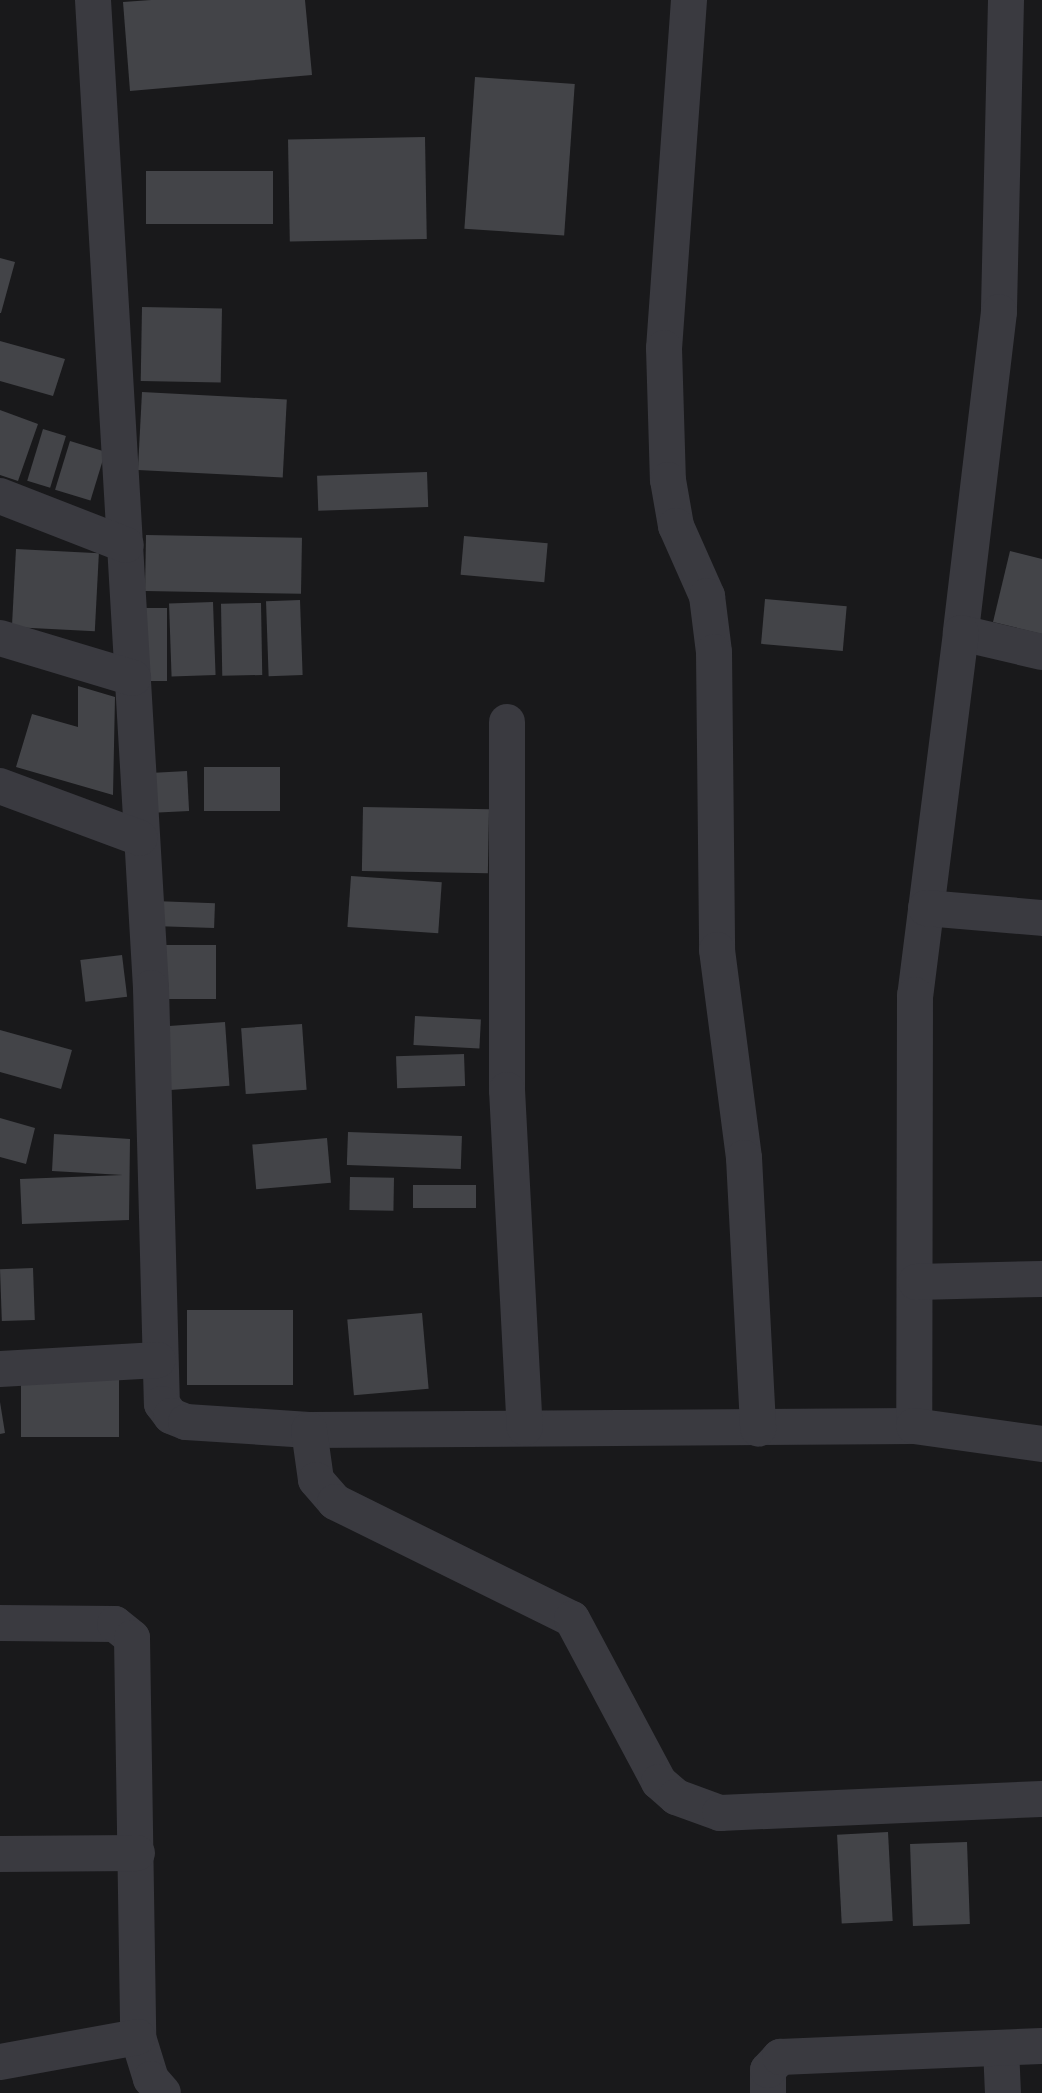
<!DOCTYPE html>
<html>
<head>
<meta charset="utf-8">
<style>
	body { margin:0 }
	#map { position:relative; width:1042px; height:2093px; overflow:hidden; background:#19191b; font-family:"Public Sans",sans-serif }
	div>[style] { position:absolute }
	.building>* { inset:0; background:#434448; transform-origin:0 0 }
	.street>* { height:36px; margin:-18px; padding:0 18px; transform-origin:18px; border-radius:18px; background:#3a3a40 }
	span { translate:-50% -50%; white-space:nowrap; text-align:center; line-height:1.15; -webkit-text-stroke:6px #141416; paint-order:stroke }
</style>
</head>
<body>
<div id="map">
	<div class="building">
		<i style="clip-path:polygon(151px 0,305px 0,312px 75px,130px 91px,123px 2px)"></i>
		<i style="left:475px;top:77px;width:100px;height:152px;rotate:4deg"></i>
		<i style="left:425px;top:137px;width:102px;height:137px;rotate:89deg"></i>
		<i style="left:146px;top:171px;width:127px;height:53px"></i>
		<i style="clip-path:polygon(0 258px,15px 262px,1px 313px,0 313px)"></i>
		<i style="left:142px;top:307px;width:80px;height:74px;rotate:1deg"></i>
		<i style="clip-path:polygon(0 341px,65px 359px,53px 396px,0 381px)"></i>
		<i style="left:142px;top:392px;width:145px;height:78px;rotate:3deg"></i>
		<i style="clip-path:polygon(0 410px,38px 424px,18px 481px,0 475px)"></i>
		<i style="left:43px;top:429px;width:24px;height:54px;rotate:17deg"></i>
		<i style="left:70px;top:441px;width:37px;height:51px;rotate:17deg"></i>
		<i style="left:427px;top:472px;width:35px;height:110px;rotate:88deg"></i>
		<i style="left:146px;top:535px;width:156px;height:56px;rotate:1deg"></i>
		<i style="left:464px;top:536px;width:84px;height:39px;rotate:5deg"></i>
		<i style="left:16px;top:549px;width:83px;height:78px;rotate:3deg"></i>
		<i style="clip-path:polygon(1010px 551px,1042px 559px,1042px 634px,993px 622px)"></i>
		<i style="left:765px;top:599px;width:82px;height:45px;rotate:5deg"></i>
		<i style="left:300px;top:600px;width:75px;height:34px;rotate:88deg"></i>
		<i style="left:213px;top:602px;width:73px;height:44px;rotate:88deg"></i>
		<i style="left:261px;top:603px;width:72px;height:40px;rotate:89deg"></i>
		<i style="left:146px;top:608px;width:21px;height:73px"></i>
		<i style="clip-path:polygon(78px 686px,115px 697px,113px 795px,16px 767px,32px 714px,78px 727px)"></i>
		<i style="left:280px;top:767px;width:44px;height:76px;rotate:90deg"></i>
		<i style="left:187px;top:771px;width:40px;height:46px;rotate:87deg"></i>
		<i style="left:363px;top:807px;width:126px;height:64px;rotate:1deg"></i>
		<i style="left:351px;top:876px;width:91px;height:51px;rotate:4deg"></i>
		<i style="left:154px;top:901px;width:61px;height:25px;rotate:2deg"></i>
		<i style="left:158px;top:945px;width:58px;height:54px"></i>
		<i style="left:122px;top:955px;width:42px;height:42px;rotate:83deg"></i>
		<i style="left:415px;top:1016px;width:66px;height:29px;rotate:3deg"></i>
		<i style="left:225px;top:1022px;width:64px;height:70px;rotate:86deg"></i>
		<i style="left:302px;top:1024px;width:66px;height:61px;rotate:86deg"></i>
		<i style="clip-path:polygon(0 1030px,72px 1050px,61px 1089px,0 1072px)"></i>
		<i style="left:464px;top:1054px;width:32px;height:68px;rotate:88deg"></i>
		<i style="clip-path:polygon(0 1118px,35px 1128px,26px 1164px,0 1157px)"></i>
		<i style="left:348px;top:1132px;width:114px;height:33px;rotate:2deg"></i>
		<i style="clip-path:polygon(54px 1134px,130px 1139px,129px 1220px,22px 1224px,20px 1179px,123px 1175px,52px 1171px)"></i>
		<i style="left:327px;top:1138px;width:45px;height:75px;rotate:85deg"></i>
		<i style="left:350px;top:1177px;width:44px;height:33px;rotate:1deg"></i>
		<i style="left:413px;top:1185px;width:63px;height:23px"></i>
		<i style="left:33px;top:1268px;width:52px;height:33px;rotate:88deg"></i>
		<i style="left:187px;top:1310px;width:106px;height:75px"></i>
		<i style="left:422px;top:1313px;width:76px;height:75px;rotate:85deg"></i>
		<i style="left:21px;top:1373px;width:98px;height:64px"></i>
		<i style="clip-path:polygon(0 1402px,5px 1433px,0 1434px)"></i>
		<i style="left:888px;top:1832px;width:89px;height:51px;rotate:87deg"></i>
		<i style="left:967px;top:1842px;width:82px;height:57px;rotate:88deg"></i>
	</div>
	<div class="street">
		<i style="left:93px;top:0;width:990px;rotate:86.64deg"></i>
		<i style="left:151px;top:988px;width:416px;rotate:88.5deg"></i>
		<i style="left:162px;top:1404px;width:15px;rotate:53deg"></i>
		<i style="left:171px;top:1416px;width:16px;rotate:22deg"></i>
		<i style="left:186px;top:1422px;width:123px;rotate:3.7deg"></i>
		<i style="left:309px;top:1430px;width:605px;rotate:-0.38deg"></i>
		<i style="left:689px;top:0;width:349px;rotate:94.1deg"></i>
		<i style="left:664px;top:348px;width:132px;rotate:88.3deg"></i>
		<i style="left:668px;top:480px;width:47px;rotate:80.1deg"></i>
		<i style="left:676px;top:526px;width:77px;rotate:66.1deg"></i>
		<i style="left:707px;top:596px;width:56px;rotate:82.9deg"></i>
		<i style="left:714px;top:652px;width:298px;rotate:89.4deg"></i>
		<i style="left:717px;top:950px;width:210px;rotate:82.6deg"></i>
		<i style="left:744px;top:1158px;width:271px;rotate:87deg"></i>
		<i style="left:1006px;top:0;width:312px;rotate:91.3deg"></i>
		<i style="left:999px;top:312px;width:323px;rotate:96.8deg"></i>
		<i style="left:961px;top:633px;width:83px;rotate:13.2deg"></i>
		<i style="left:0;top:496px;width:135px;rotate:21.3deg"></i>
		<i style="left:961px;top:633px;width:365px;rotate:97.2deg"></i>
		<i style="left:915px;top:995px;width:431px;rotate:90.1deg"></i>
		<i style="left:914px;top:1426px;width:129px;rotate:8deg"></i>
		<i style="left:0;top:638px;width:139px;rotate:16.7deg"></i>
		<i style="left:507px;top:722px;width:368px;rotate:90deg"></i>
		<i style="left:507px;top:1090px;width:338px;rotate:87deg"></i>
		<i style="left:0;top:786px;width:149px;rotate:20.4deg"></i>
		<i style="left:926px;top:908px;width:116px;rotate:4.9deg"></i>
		<i style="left:916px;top:1282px;width:126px;rotate:-1.4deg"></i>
		<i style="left:0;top:1369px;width:158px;rotate:-3.3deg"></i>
		<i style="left:309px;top:1430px;width:50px;rotate:82deg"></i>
		<i style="left:316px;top:1480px;width:29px;rotate:49deg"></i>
		<i style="left:335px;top:1502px;width:264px;rotate:26.3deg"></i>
		<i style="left:572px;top:1619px;width:185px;rotate:61.9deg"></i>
		<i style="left:659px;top:1782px;width:23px;rotate:41deg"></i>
		<i style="left:676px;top:1797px;width:47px;rotate:20deg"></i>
		<i style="left:720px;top:1813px;width:322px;rotate:-2.5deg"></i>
		<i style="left:0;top:1623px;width:115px;rotate:0.5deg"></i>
		<i style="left:115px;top:1624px;width:22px;rotate:39deg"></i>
		<i style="left:132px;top:1638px;width:399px;rotate:89.1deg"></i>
		<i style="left:138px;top:2037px;width:44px;rotate:72.8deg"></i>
		<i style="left:151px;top:2079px;width:18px;rotate:49deg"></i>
		<i style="left:0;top:1854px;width:137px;rotate:-0.4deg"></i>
		<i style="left:1001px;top:2048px;width:45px;rotate:87.5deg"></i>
		<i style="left:0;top:2062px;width:140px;rotate:-10.3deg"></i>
		<i style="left:768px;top:2093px;width:23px;rotate:-90deg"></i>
		<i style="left:768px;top:2070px;width:18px;rotate:-47deg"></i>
		<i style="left:780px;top:2057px;width:262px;rotate:-2.4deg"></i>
	</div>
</div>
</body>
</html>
